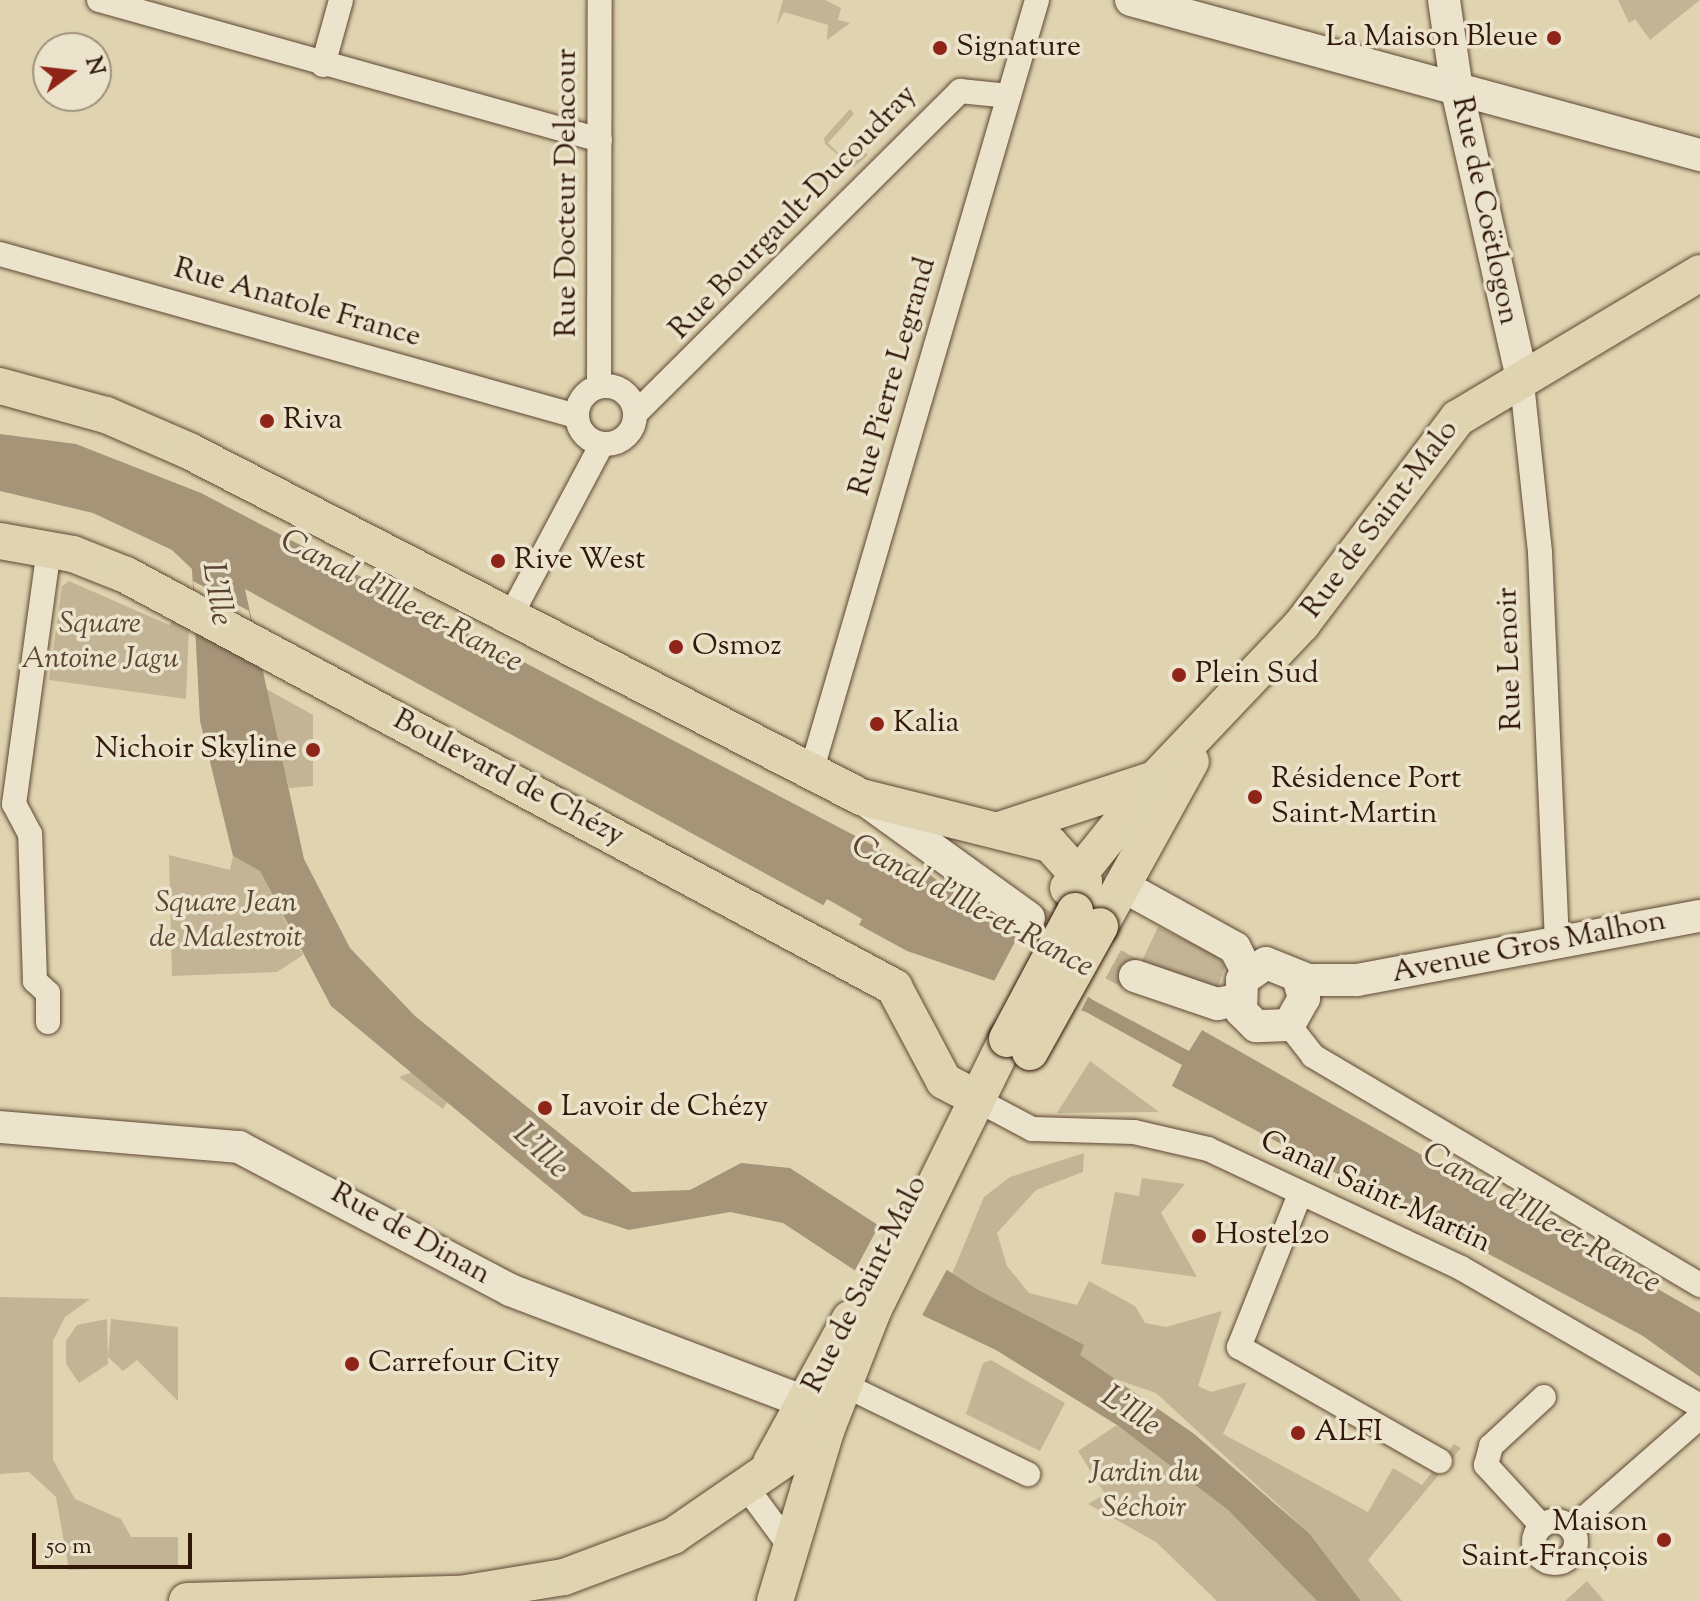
<!DOCTYPE html>
<html>
<head>
<meta charset="utf-8">
<style>
	body { margin:0 }
	#map { position:relative; width:1700px; height:1601px; overflow:hidden; background:#e0d4b0; font-family:"Sorts Mill Goudy",serif }
	div>[style] { position:absolute }
	.green>* { inset:0; background:#c2b494 }
	.water>* { inset:0; background:#a59477 }
	.pier>* { inset:0; background:#e0d4b0 }
	.secondary-tunnel>* { height:32px; margin-top:-16px; transform-origin:0; background:repeating-linear-gradient(90deg,#bdae8f 0 32px,transparent 0 48px) }
	.roads { filter:drop-shadow(0 0 2px #5e4733) drop-shadow(0 0 2px #5e4733) }
	.street>* { height:24px; margin:-12px; padding:0 12px; transform-origin:12px; border-radius:12px; background:#ebe3cc }
	.street>.ring { margin:-12px; padding:0; box-sizing:content-box; background:none; border:24px solid #ebe3cc; border-radius:50% }
	.secondary>* { height:32px; margin:-16px; padding:0 16px; transform-origin:16px; border-radius:16px; background:#ebe3cc }
	.primary>* { height:36px; margin:-18px; padding:0 18px; transform-origin:18px; border-radius:18px; background:#e0d4b0 }
	.bridges { filter:drop-shadow(0 0 2px #321809) drop-shadow(0 0 2px #321809) }
	.primary-bridge>* { height:36px; margin:-18px; padding:0 18px; transform-origin:18px; border-radius:18px; background:#e0d4b0 }
	.dots>* { width:22px; height:22px; translate:-50% -50%; box-sizing:border-box; border:4px solid #ebe3cc; border-radius:50% }
	span { translate:-50% -50%; white-space:nowrap; text-align:center; line-height:1.15; -webkit-text-stroke:7px #ebe3cc; paint-order:stroke }
	.poi-label { font-size:30px; color:#321809 }
	.right { translate:-100% -50%; text-align:right }
	.left { translate:0 -50%; text-align:left }
	.street-label { font-size:30px; color:#321809 }
	.park-label { font-size:30px; color:#5d4733; font-style:italic }
	.water-label { font-size:32px; color:#5a4330; font-style:italic }
	.north { position:absolute; left:32px; top:32px; width:80px; height:80px; box-sizing:border-box; background:#ebe3cc; border:2px solid #a1927e; border-radius:50%; rotate:75deg; font-size:22px; font-weight:700; line-height:32px; text-align:center; color:#321809 }
	.north::after { content:''; display:block; margin:auto; width:28px; height:36px; background:#8f2418; clip-path:polygon(50% 0,100% 100%,50% 72%,0 100%) }
	.scale { position:absolute; left:32px; top:1533px; width:160px; height:36px; box-sizing:border-box; border:4px solid #321809; border-top:0; padding-left:10px; font-size:24px; line-height:28px; white-space:nowrap; color:#321809; -webkit-text-stroke:6px #ebe3cc; paint-order:stroke }
</style>
</head>
<body>
<div id="map">
	<div class="green">
		<i style="clip-path:polygon(783px 0,825px 0,841px 8px,838px 20px,850px 23px,827px 40px,828px 25px,784px 12px,776px 26px)"></i>
		<i style="clip-path:polygon(1618px 0,1700px 0,1650px 40px,1635px 19px,1629px 23px)"></i>
		<i style="clip-path:polygon(850px 109px,854px 114px,828px 143px,845px 160px,859px 146px,868px 155px,853px 168px,825px 144px,824px 138px)"></i>
		<i style="clip-path:polygon(69px 581px,169px 625px,175px 616px,189px 625px,186px 699px,49px 680px,62px 586px)"></i>
		<i style="clip-path:polygon(263px 687px,313px 715px,313px 786px,289px 788px)"></i>
		<i style="clip-path:polygon(169px 855px,230px 870px,233px 856px,260px 871px,303px 955px,277px 972px,172px 976px)"></i>
		<i style="clip-path:polygon(1158px 927px,1217px 955px,1225px 966px,1218px 987px,1209px 991px,1140px 965px)"></i>
		<i style="clip-path:polygon(1090px 1061px,1159px 1112px,1057px 1113px)"></i>
		<i style="clip-path:polygon(412px 1072px,448px 1101px,443px 1109px,399px 1077px)"></i>
		<i style="clip-path:polygon(1084px 1153px,1083px 1172px,1036px 1190px,997px 1233px,1007px 1266px,1029px 1293px,1077px 1305px,1089px 1281px,1135px 1306px,1145px 1323px,1166px 1327px,1222px 1311px,1198px 1386px,1211px 1392px,1247px 1382px,1223px 1434px,1368px 1512px,1393px 1468px,1422px 1485px,1454px 1444px,1461px 1448px,1368px 1560px,1402px 1601px,1361px 1601px,1309px 1533px,1156px 1393px,1089px 1370px,952px 1274px,984px 1197px,1010px 1177px)"></i>
		<i style="clip-path:polygon(1142px 1178px,1185px 1184px,1161px 1213px,1197px 1277px,1101px 1264px,1115px 1192px,1139px 1196px)"></i>
		<i style="clip-path:polygon(0 1297px,90px 1299px,65px 1317px,53px 1341px,53px 1460px,75px 1499px,121px 1519px,131px 1537px,178px 1537px,178px 1565px,69px 1570px,56px 1497px,29px 1472px,0 1474px)"></i>
		<i style="clip-path:polygon(107px 1319px,108px 1364px,79px 1383px,66px 1364px,66px 1341px,77px 1325px)"></i>
		<i style="clip-path:polygon(111px 1319px,178px 1327px,178px 1401px,137px 1360px,123px 1371px,108px 1357px)"></i>
		<i style="clip-path:polygon(991px 1360px,1065px 1403px,1040px 1451px,966px 1414px,983px 1363px)"></i>
		<i style="clip-path:polygon(1117px 1425px,1228px 1510px,1317px 1601px,1217px 1601px,1156px 1542px,1088px 1504px,1105px 1494px,1078px 1451px)"></i>
		<i style="clip-path:polygon(1587px 1581px,1604px 1601px,1564px 1601px,1565px 1601px)"></i>
	</div>
	<div class="water">
		<i style="clip-path:polygon(0 434px,76px 444px,201px 493px,930px 875px,1017px 938px,1013px 947px,1093px 1000px,1189px 1051px,1202px 1030px,1700px 1313px,1700px 1377px,1643px 1336px,1172px 1086px,1182px 1065px,1086px 1012px,907px 951px,245px 589px,304px 859px,350px 948px,415px 1016px,632px 1192px,690px 1190px,741px 1163px,790px 1168px,978px 1290px,1084px 1345px,1080px 1355px,1193px 1433px,1309px 1533px,1361px 1601px,1317px 1601px,1228px 1510px,1117px 1425px,996px 1350px,924px 1316px,783px 1223px,730px 1212px,629px 1230px,583px 1215px,331px 1006px,260px 871px,233px 856px,200px 721px,192px 569px,172px 550px,93px 513px,0 491px)"></i>
	</div>
	<div class="pier">
		<i style="clip-path:polygon(193px 581px,249px 611px,258px 662px,197px 612px)"></i>
		<i style="clip-path:polygon(827px 899px,862px 919px,859px 925px,823px 906px)"></i>
		<i style="clip-path:polygon(1019px 934px,1018px 945px,1092px 989px,1077px 1019px,998px 983px,990px 989px)"></i>
		<i style="clip-path:polygon(881px 1222px,951px 1262px,920px 1319px,854px 1272px)"></i>
	</div>
	<div class="secondary-tunnel">
		<i style="left:1029px;top:918px;width:121px;rotate:28.7deg"></i>
	</div>
	<div class="roads">
		<div class="street">
			<i style="left:99px;top:0;width:520px;rotate:15.61deg"></i>
			<i style="left:323px;top:65px;width:67px;rotate:-74.5deg"></i>
			<i style="left:0;top:254px;width:598px;rotate:15.71deg"></i>
			<i style="left:1521px;top:374px;width:180px;rotate:83.9deg"></i>
			<i style="left:1540px;top:553px;width:389px;rotate:87.5deg"></i>
			<i class="ring" style="left:577px;top:386px;width:34px;height:34px"></i>
			<i style="left:599px;top:386px;width:386px;rotate:-89.9deg"></i>
			<i style="left:636px;top:413px;width:457px;rotate:-44.8deg"></i>
			<i style="left:960px;top:91px;width:49px;rotate:5.8deg"></i>
			<i style="left:510px;top:617px;width:196px;rotate:-62deg"></i>
			<i style="left:811px;top:772px;width:804px;rotate:-73.68deg"></i>
			<i style="left:48px;top:1022px;width:29px;rotate:-90deg"></i>
			<i style="left:48px;top:993px;width:18px;rotate:-137deg"></i>
			<i style="left:35px;top:981px;width:147px;rotate:-91.9deg"></i>
			<i style="left:30px;top:834px;width:34px;rotate:-118deg"></i>
			<i style="left:14px;top:804px;width:258px;rotate:-82.2deg"></i>
			<i style="left:1289px;top:1025px;width:39px;rotate:52deg"></i>
			<i style="left:1313px;top:1056px;width:450px;rotate:30.6deg"></i>
			<i style="left:966px;top:1094px;width:75px;rotate:27.9deg"></i>
			<i style="left:1032px;top:1129px;width:102px;rotate:1.7deg"></i>
			<i style="left:1134px;top:1132px;width:76px;rotate:12.9deg"></i>
			<i style="left:1208px;top:1149px;width:280px;rotate:25.2deg"></i>
			<i style="left:1461px;top:1268px;width:276px;rotate:30deg"></i>
			<i style="left:1300px;top:1194px;width:165px;rotate:111.7deg"></i>
			<i style="left:1239px;top:1347px;width:231px;rotate:29.6deg"></i>
			<i style="left:832px;top:1379px;width:218px;rotate:25.9deg"></i>
			<i style="left:747px;top:1488px;width:76px;rotate:53.6deg"></i>
			<i class="ring" style="left:1534px;top:1521px;width:18px;height:18px"></i>
			<i style="left:1542px;top:1526px;width:83px;rotate:-132.6deg"></i>
			<i style="left:1486px;top:1465px;width:20px;rotate:-75deg"></i>
			<i style="left:1491px;top:1446px;width:72px;rotate:-42.8deg"></i>
			<i style="left:1572px;top:1529px;width:170px;rotate:-41.2deg"></i>
		</div>
		<div class="secondary">
			<i style="left:1131px;top:0;width:590px;rotate:15.24deg"></i>
			<i style="left:1444px;top:0;width:91px;rotate:81.8deg"></i>
			<i style="left:1457px;top:90px;width:291px;rotate:77.3deg"></i>
			<i style="left:861px;top:797px;width:207px;rotate:35.8deg"></i>
			<i style="left:1121px;top:885px;width:130px;rotate:28.9deg"></i>
			<i style="left:1235px;top:948px;width:27px;rotate:63deg"></i>
			<i style="left:1135px;top:976px;width:87px;rotate:18.9deg"></i>
			<i style="left:1217px;top:1004px;width:21px;rotate:-11deg"></i>
			<i style="left:1298px;top:977px;width:22px;rotate:74deg"></i>
			<i style="left:1304px;top:998px;width:31px;rotate:119deg"></i>
			<i style="left:1289px;top:1025px;width:33px;rotate:178deg"></i>
			<i style="left:1256px;top:1026px;width:21px;rotate:-135deg"></i>
			<i style="left:1241px;top:1011px;width:31px;rotate:-88deg"></i>
			<i style="left:1242px;top:980px;width:29px;rotate:-35deg"></i>
			<i style="left:1266px;top:963px;width:45px;rotate:22deg"></i>
			<i style="left:1308px;top:980px;width:49px"></i>
			<i style="left:1357px;top:980px;width:349px;rotate:-10.6deg"></i>
			<i style="left:0;top:1127px;width:240px;rotate:4.8deg"></i>
			<i style="left:239px;top:1147px;width:306px;rotate:27.8deg"></i>
			<i style="left:510px;top:1290px;width:318px;rotate:20.8deg"></i>
		</div>
		<div class="primary">
			<i style="left:0;top:386px;width:110px;rotate:15.3deg"></i>
			<i style="left:106px;top:415px;width:90px;rotate:23.4deg"></i>
			<i style="left:189px;top:451px;width:756px;rotate:27.24deg"></i>
			<i style="left:861px;top:797px;width:195px;rotate:14deg"></i>
			<i style="left:1050px;top:844px;width:51px;rotate:48.2deg"></i>
			<i style="left:1084px;top:882px;width:30px;rotate:107deg"></i>
			<i style="left:0;top:541px;width:74px;rotate:10.1deg"></i>
			<i style="left:73px;top:554px;width:57px;rotate:21.6deg"></i>
			<i style="left:126px;top:575px;width:872px;rotate:28.21deg"></i>
			<i style="left:894px;top:987px;width:106px;rotate:62deg"></i>
			<i style="left:944px;top:1081px;width:19px;rotate:28deg"></i>
			<i style="left:1002px;top:829px;width:161px;rotate:-18.1deg"></i>
			<i style="left:1068px;top:888px;width:141px;rotate:-51.3deg"></i>
			<i style="left:1156px;top:778px;width:212px;rotate:-46.5deg"></i>
			<i style="left:1302px;top:624px;width:258px;rotate:-52.9deg"></i>
			<i style="left:1458px;top:418px;width:282px;rotate:-30.9deg"></i>
			<i style="left:1100px;top:926px;width:188px;rotate:-61.1deg"></i>
			<i style="left:771px;top:1463px;width:164px;rotate:-61.3deg"></i>
			<i style="left:187px;top:1601px;width:273px;rotate:-1.5deg"></i>
			<i style="left:460px;top:1594px;width:105px;rotate:-9.3deg"></i>
			<i style="left:564px;top:1577px;width:116px;rotate:-20.6deg"></i>
			<i style="left:673px;top:1536px;width:186px;rotate:-34.5deg"></i>
			<i style="left:775px;top:1601px;width:177px;rotate:-73.3deg"></i>
			<i style="left:826px;top:1431px;width:129px;rotate:-68.6deg"></i>
			<i style="left:873px;top:1311px;width:303px;rotate:-63.8deg"></i>
		</div>
	</div>
	<div class="bridges">
		<div class="primary-bridge">
			<i style="left:1007px;top:1039px;width:145px;rotate:-62deg"></i>
			<i style="left:1030px;top:1052px;width:144px;rotate:-60.9deg"></i>
		</div>
	</div>
	<div class="dots">
		<i style="left:1554px;top:38px;background:#8f2418"></i>
		<i style="left:940px;top:48px;background:#8f2418"></i>
		<i style="left:267px;top:421px;background:#8f2418"></i>
		<i style="left:498px;top:561px;background:#8f2418"></i>
		<i style="left:676px;top:647px;background:#8f2418"></i>
		<i style="left:1179px;top:675px;background:#8f2418"></i>
		<i style="left:877px;top:724px;background:#8f2418"></i>
		<i style="left:313px;top:750px;background:#8f2418"></i>
		<i style="left:1255px;top:797px;background:#8f2418"></i>
		<i style="left:545px;top:1108px;background:#8f2418"></i>
		<i style="left:1199px;top:1236px;background:#8f2418"></i>
		<i style="left:352px;top:1364px;background:#8f2418"></i>
		<i style="left:1298px;top:1433px;background:#8f2418"></i>
		<i style="left:1664px;top:1540px;background:#8f2418"></i>
	</div>
	<div class="poi-label">
		<span class="right" style="left:1538px;top:38px">La Maison Bleue</span>
		<span class="left" style="left:956px;top:48px">Signature</span>
		<span class="left" style="left:283px;top:421px">Riva</span>
		<span class="left" style="left:514px;top:561px">Rive West</span>
		<span class="left" style="left:692px;top:647px">Osmoz</span>
		<span class="left" style="left:1195px;top:675px">Plein Sud</span>
		<span class="left" style="left:893px;top:724px">Kalia</span>
		<span class="right" style="left:297px;top:750px">Nichoir Skyline</span>
		<span class="left" style="left:1271px;top:797px">Résidence Port<br>Saint-Martin</span>
		<span class="left" style="left:561px;top:1108px">Lavoir de Chézy</span>
		<span class="left" style="left:1215px;top:1236px">Hostel20</span>
		<span class="left" style="left:368px;top:1364px">Carrefour City</span>
		<span class="left" style="left:1314px;top:1433px">ALFI</span>
		<span class="right" style="left:1648px;top:1540px">Maison<br>Saint-François</span>
	</div>
	<div class="street-label">
		<span style="left:568px;top:193px;rotate:-90deg">Rue Docteur Delacour</span>
		<span style="left:1484px;top:211px;rotate:78deg">Rue de Coëtlogon</span>
		<span style="left:794px;top:213px;rotate:-46deg">Rue Bourgault-Ducoudray</span>
		<span style="left:297px;top:304px;rotate:16deg">Rue Anatole France</span>
		<span style="left:894px;top:377px;rotate:-74deg">Rue Pierre Legrand</span>
		<span style="left:1381px;top:520px;rotate:-53deg">Rue de Saint-Malo</span>
		<span style="left:1511px;top:659px;rotate:-92deg">Rue Lenoir</span>
		<span style="left:508px;top:779px;rotate:28deg">Boulevard de Chézy</span>
		<span style="left:1529px;top:948px;rotate:-11deg">Avenue Gros Malhon</span>
		<span style="left:1375px;top:1193px;rotate:25deg">Canal Saint-Martin</span>
		<span style="left:410px;top:1235px;rotate:29deg">Rue de Dinan</span>
		<span style="left:866px;top:1285px;rotate:-63deg">Rue de Saint-Malo</span>
	</div>
	<div class="park-label">
		<span style="left:100px;top:642px">Square<br>Antoine Jagu</span>
		<span style="left:226px;top:921px">Square Jean<br>de Malestroit</span>
		<span style="left:1144px;top:1491px">Jardin du<br>Séchoir</span>
	</div>
	<div class="water-label">
		<span style="left:216px;top:594px;rotate:81deg">L'Ille</span>
		<span style="left:401px;top:602px;rotate:28deg">Canal d'Ille-et-Rance</span>
		<span style="left:972px;top:907px;rotate:28deg">Canal d'Ille-et-Rance</span>
		<span style="left:540px;top:1152px;rotate:44deg">L'Ille</span>
		<span style="left:1541px;top:1219px;rotate:30deg">Canal d'Ille-et-Rance</span>
		<span style="left:1130px;top:1412px;rotate:34deg">L'Ille</span>
	</div>
	<div class="north">N</div>
	<div class="scale">50 m</div>
</div>
</body>
</html>
